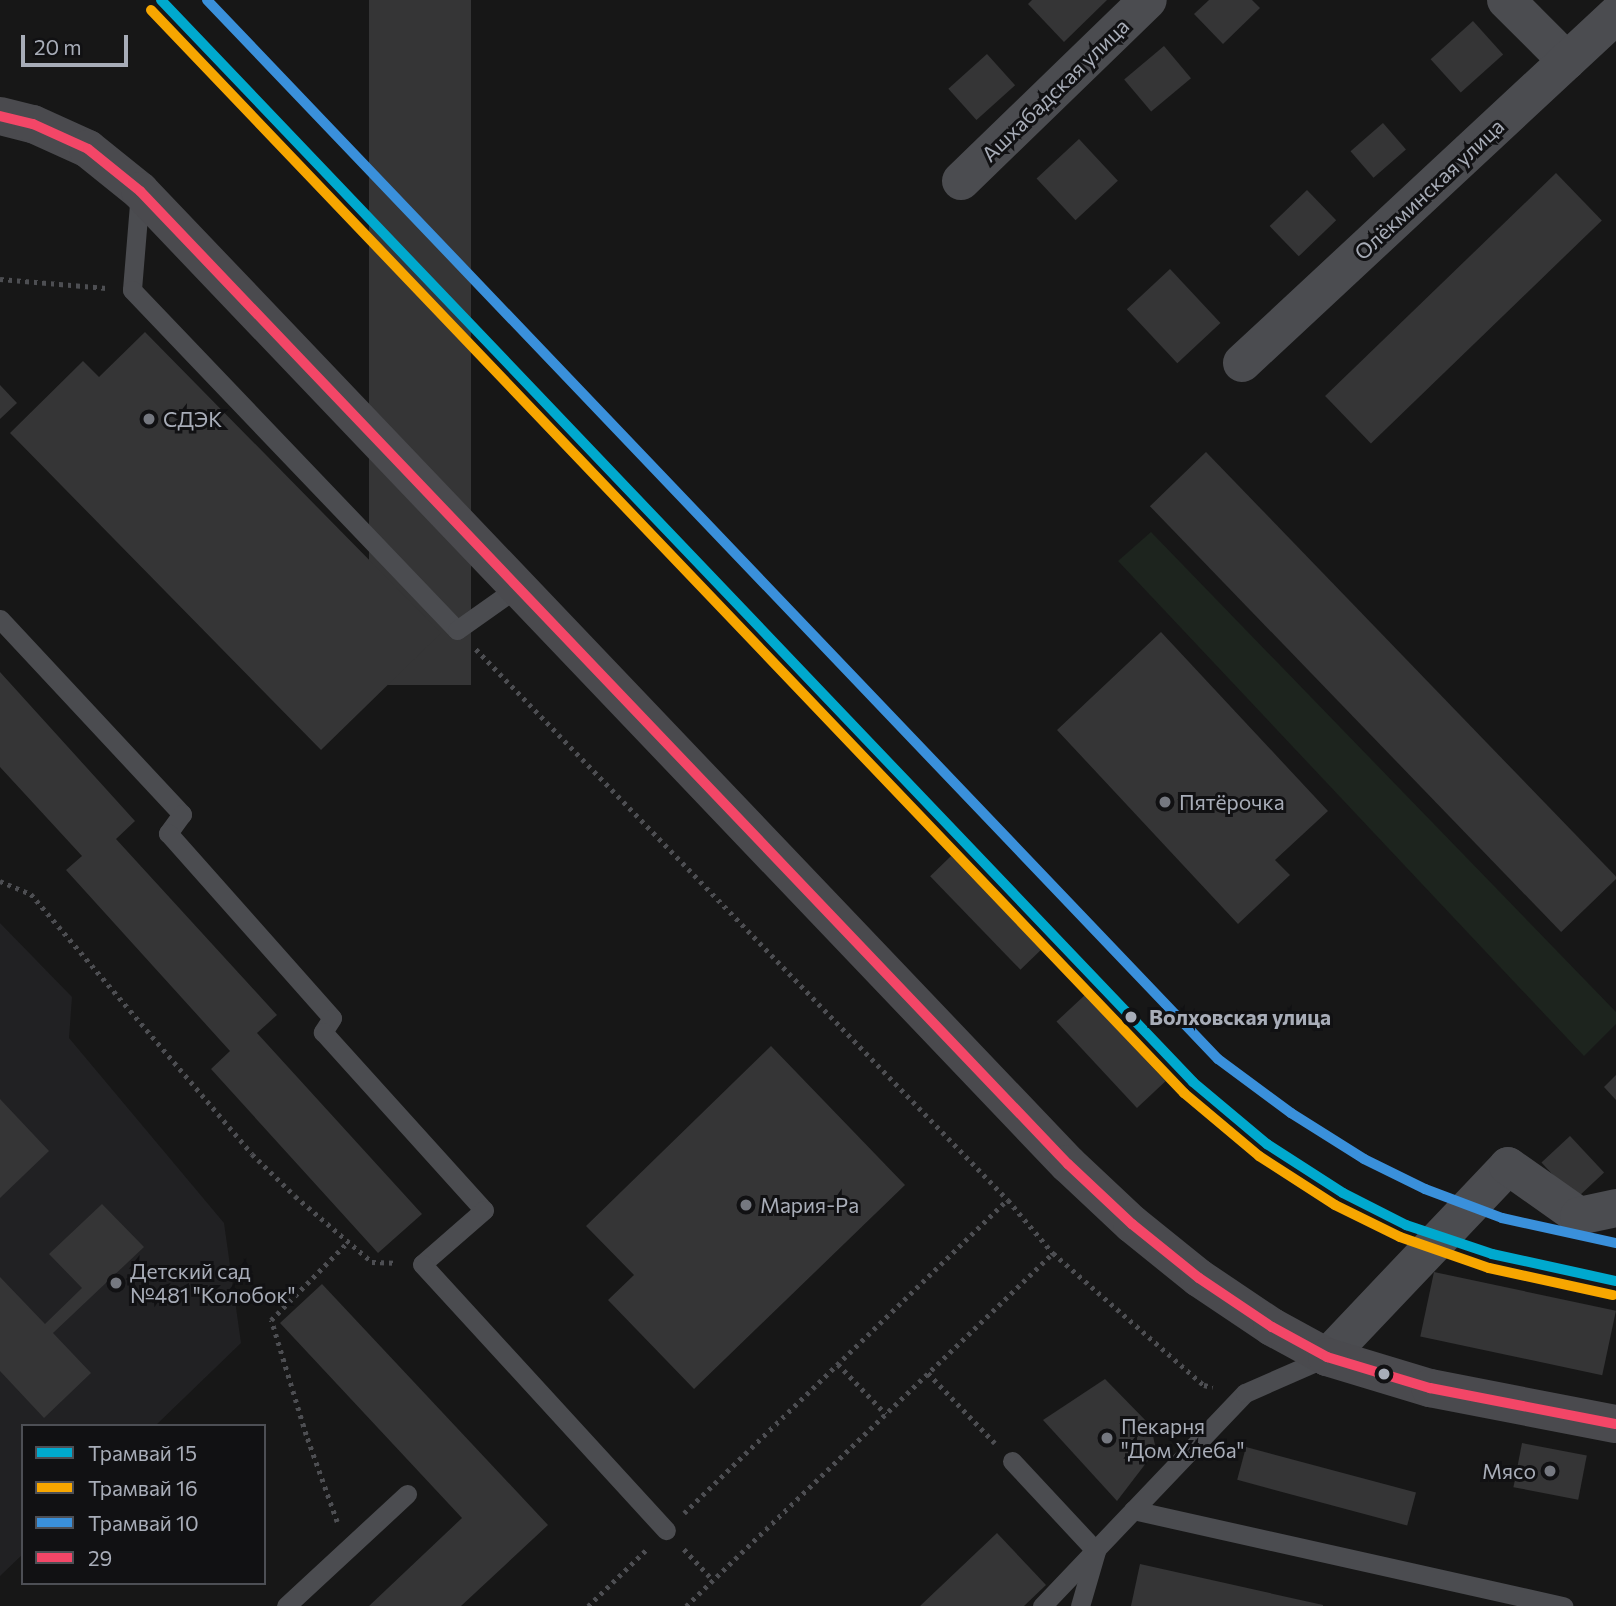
<!DOCTYPE html>
<html>
<head>
<meta charset="utf-8">
<style>
	body { margin:0 }
	#map { position:relative; width:1616px; height:1606px; overflow:hidden; background:#171717; font-family:Commissioner,sans-serif }
	div>[style] { position:absolute }
	.built>* { inset:0; background:#212123 }
	.green>* { inset:0; background:#1d241e }
	.building>* { inset:0; background:#353536; transform-origin:0 0 }
	.path>* { height:4.5px; margin-top:-2.25px; transform-origin:0; background:repeating-linear-gradient(90deg,#4d4e52 0 3.5px,transparent 0 8.5px) }
	.service>* { height:19px; margin:-9.5px; padding:0 9.5px; transform-origin:9.5px; border-radius:9.5px; background:#4b4c50 }
	.minor>* { height:38px; margin:-19px; padding:0 19px; transform-origin:19px; border-radius:19px; background:#4b4c50 }
	.secondary>* { height:38px; margin:-19px; padding:0 19px; transform-origin:19px; border-radius:19px; background:#4a4a4e }
	.bus-1>* { height:10px; margin:-5px; padding:0 5px; transform-origin:5px; border-radius:5px; background:#f34667 }
	.tram-1>* { height:10px; margin:-5px; padding:0 5px; transform-origin:5px; border-radius:5px; background:#00a9ce }
	.tram-2>* { height:10px; margin:-5px; padding:0 5px; transform-origin:5px; border-radius:5px; background:#f7a600 }
	.tram-3>* { height:10px; margin:-5px; padding:0 5px; transform-origin:5px; border-radius:5px; background:#3a90db }
	.dots>* { width:19px; height:19px; translate:-50% -50%; box-sizing:border-box; border:4px solid #111113; border-radius:50% }
	span { translate:-50% -50%; white-space:nowrap; text-align:center; line-height:1.15; -webkit-text-stroke:6px #111113; paint-order:stroke }
	.street-label { font-size:21px; color:#a8adb8 }
	.poi-label { font-size:21px; color:#a8adb8 }
	.left { translate:0 -50%; text-align:left }
	.right { translate:-100% -50%; text-align:right }
	.stop-label { font-size:21px; color:#a8adb8; font-weight:700 }
	.legend { position:absolute; left:21px; top:1424px; width:245px; height:161px; box-sizing:border-box; background:#111113; border:2px solid #4d4f55; margin:0; padding:9px 12px; list-style:none; font-size:21px; color:#a8adb8 }
	.legend li { display:flex; align-items:center; gap:14px; height:35px }
	.legend b { width:35px; border:2px solid #4d4f55 }
	.scale { position:absolute; left:21px; top:35px; width:107px; height:32px; box-sizing:border-box; border:4px solid #a8adb8; border-top:0; padding-left:9px; font-size:21px; line-height:24px; white-space:nowrap; color:#a8adb8; -webkit-text-stroke:5px #111113; paint-order:stroke }
</style>
</head>
<body>
<div id="map">
	<div class="built">
		<i style="clip-path:polygon(0 923px,72px 997px,69px 1038px,224px 1223px,241px 1343px,155px 1426px,23px 1426px,23px 1554px,0 1576px)"></i>
	</div>
	<div class="green">
		<i style="clip-path:polygon(1151px 532px,1616px 1012px,1616px 1024px,1584px 1056px,1118px 561px)"></i>
	</div>
	<div class="building">
		<i style="left:369px;top:0;width:102px;height:685px"></i>
		<i style="clip-path:polygon(1032px 0,1107px 0,1064px 42px,1028px 4px)"></i>
		<i style="clip-path:polygon(1209px 0,1252px 0,1260px 8px,1223px 44px,1194px 14px)"></i>
		<i style="left:1473px;top:21px;width:45px;height:57px;rotate:48deg"></i>
		<i style="left:1164px;top:46px;width:42px;height:52px;rotate:50deg"></i>
		<i style="left:987px;top:54px;width:42px;height:52px;rotate:48deg"></i>
		<i style="left:1383px;top:123px;width:35px;height:43px;rotate:49deg"></i>
		<i style="left:1079px;top:139px;width:57px;height:58px;rotate:47deg"></i>
		<i style="left:1556px;top:173px;width:66px;height:321px;rotate:46deg"></i>
		<i style="left:1307px;top:190px;width:42px;height:52px;rotate:46deg"></i>
		<i style="left:1170px;top:269px;width:74px;height:59px;rotate:47deg"></i>
		<i style="clip-path:polygon(145px 332px,441px 633px,321px 750px,10px 433px,83px 361px,99px 377px)"></i>
		<i style="clip-path:polygon(0 385px,17px 403px,0 419px)"></i>
		<i style="left:1206px;top:452px;width:592px;height:78px;rotate:46deg"></i>
		<i style="clip-path:polygon(1161px 632px,1328px 811px,1275px 860px,1290px 875px,1238px 924px,1057px 730px)"></i>
		<i style="clip-path:polygon(0 672px,135px 821px,116px 839px,277px 1015px,257px 1033px,422px 1214px,378px 1253px,211px 1069px,230px 1051px,66px 870px,82px 856px,0 767px)"></i>
		<i style="left:951px;top:856px;width:130px;height:29px;rotate:46deg"></i>
		<i style="left:1085px;top:995px;width:118px;height:39px;rotate:47deg"></i>
		<i style="clip-path:polygon(771px 1046px,905px 1185px,694px 1389px,608px 1300px,634px 1275px,586px 1226px)"></i>
		<i style="clip-path:polygon(1616px 1075px,1616px 1100px,1604px 1087px)"></i>
		<i style="clip-path:polygon(0 1099px,49px 1151px,0 1198px)"></i>
		<i style="left:1570px;top:1136px;width:50px;height:39px;rotate:47deg"></i>
		<i style="clip-path:polygon(102px 1204px,144px 1247px,53px 1333px,91px 1373px,44px 1418px,0 1371px,0 1277px,45px 1324px,82px 1288px,49px 1254px)"></i>
		<i style="left:1434px;top:1272px;width:186px;height:66px;rotate:12deg"></i>
		<i style="clip-path:polygon(322px 1284px,548px 1525px,461px 1606px,369px 1606px,462px 1518px,280px 1323px)"></i>
		<i style="clip-path:polygon(1105px 1379px,1151px 1426px,1156px 1450px,1117px 1501px,1043px 1420px)"></i>
		<i style="left:1522px;top:1443px;width:66px;height:45px;rotate:11deg"></i>
		<i style="left:1246px;top:1447px;width:176px;height:34px;rotate:15deg"></i>
		<i style="clip-path:polygon(997px 1533px,1046px 1585px,1024px 1606px,920px 1606px)"></i>
		<i style="clip-path:polygon(1140px 1564px,1323px 1605px,1323px 1606px,1131px 1606px)"></i>
	</div>
	<div class="path">
		<i style="left:0;top:279px;width:107px;rotate:4.8deg"></i>
		<i style="left:476px;top:649px;width:766px;rotate:46.01deg"></i>
		<i style="left:1008px;top:1200px;width:70px;rotate:49.7deg"></i>
		<i style="left:1053px;top:1253px;width:201px;rotate:41.2deg"></i>
		<i style="left:1204px;top:1385px;width:9px;rotate:13deg"></i>
		<i style="left:0;top:881px;width:34px;rotate:23deg"></i>
		<i style="left:31px;top:894px;width:341px;rotate:49.6deg"></i>
		<i style="left:252px;top:1154px;width:60px;rotate:44.3deg"></i>
		<i style="left:295px;top:1196px;width:101px;rotate:40.6deg"></i>
		<i style="left:372px;top:1262px;width:23px;rotate:2deg"></i>
		<i style="left:838px;top:1364px;width:69px;rotate:46.2deg"></i>
		<i style="left:928px;top:1373px;width:97px;rotate:46.3deg"></i>
		<i style="left:684px;top:1513px;width:450px;rotate:-44.1deg"></i>
		<i style="left:337px;top:1522px;width:92px;rotate:-109.6deg"></i>
		<i style="left:306px;top:1435px;width:120px;rotate:-106.9deg"></i>
		<i style="left:271px;top:1320px;width:110px;rotate:-45.4deg"></i>
		<i style="left:684px;top:1549px;width:42px;rotate:46.9deg"></i>
		<i style="left:588px;top:1606px;width:83px;rotate:-44deg"></i>
		<i style="left:686px;top:1606px;width:509px;rotate:-43.89deg"></i>
	</div>
	<div class="service">
		<i style="left:140px;top:192px;width:98px;rotate:94.7deg"></i>
		<i style="left:132px;top:290px;width:470px;rotate:46.3deg"></i>
		<i style="left:457px;top:630px;width:75px;rotate:-35.2deg"></i>
		<i style="left:0;top:619px;width:267px;rotate:47deg"></i>
		<i style="left:182px;top:814px;width:24px;rotate:126deg"></i>
		<i style="left:168px;top:833px;width:247px;rotate:48.4deg"></i>
		<i style="left:332px;top:1018px;width:17px;rotate:123deg"></i>
		<i style="left:323px;top:1032px;width:240px;rotate:47.9deg"></i>
		<i style="left:484px;top:1210px;width:82px;rotate:138.9deg"></i>
		<i style="left:422px;top:1264px;width:361px;rotate:47.5deg"></i>
		<i style="left:1012px;top:1461px;width:123px;rotate:47deg"></i>
		<i style="left:1096px;top:1551px;width:57px;rotate:106.2deg"></i>
		<i style="left:1133px;top:1510px;width:441px;rotate:12.6deg"></i>
		<i style="left:286px;top:1606px;width:165px;rotate:-42.8deg"></i>
		<i style="left:1042px;top:1606px;width:294px;rotate:-46.4deg"></i>
		<i style="left:1245px;top:1393px;width:90px;rotate:-23.7deg"></i>
	</div>
	<div class="minor">
		<i style="left:1506px;top:0;width:86px;rotate:45deg"></i>
		<i style="left:961px;top:181px;width:260px;rotate:-44.1deg"></i>
		<i style="left:1242px;top:363px;width:511px;rotate:-42.94deg"></i>
		<i style="left:1327px;top:1357px;width:263px;rotate:-46.5deg"></i>
		<i style="left:1508px;top:1166px;width:87px;rotate:35.2deg"></i>
		<i style="left:1579px;top:1216px;width:38px;rotate:-12deg"></i>
	</div>
	<div class="secondary">
		<i style="left:0;top:116px;width:34px;rotate:14deg"></i>
		<i style="left:33px;top:124px;width:60px;rotate:24.4deg"></i>
		<i style="left:88px;top:149px;width:67px;rotate:38.9deg"></i>
		<i style="left:140px;top:191px;width:1345px;rotate:46.36deg"></i>
		<i style="left:1068px;top:1164px;width:88px;rotate:43.2deg"></i>
		<i style="left:1132px;top:1224px;width:86px;rotate:38.9deg"></i>
		<i style="left:1199px;top:1278px;width:88px;rotate:33.9deg"></i>
		<i style="left:1272px;top:1327px;width:63px;rotate:28.6deg"></i>
		<i style="left:1327px;top:1357px;width:108px;rotate:16.8deg"></i>
		<i style="left:1430px;top:1388px;width:189px;rotate:11deg"></i>
	</div>
	<div class="bus-1">
		<i style="left:0;top:116px;width:34px;rotate:14deg"></i>
		<i style="left:33px;top:124px;width:60px;rotate:24.4deg"></i>
		<i style="left:88px;top:149px;width:67px;rotate:38.9deg"></i>
		<i style="left:140px;top:191px;width:1345px;rotate:46.36deg"></i>
		<i style="left:1068px;top:1164px;width:88px;rotate:43.2deg"></i>
		<i style="left:1132px;top:1224px;width:86px;rotate:38.9deg"></i>
		<i style="left:1199px;top:1278px;width:88px;rotate:33.9deg"></i>
		<i style="left:1272px;top:1327px;width:63px;rotate:28.6deg"></i>
		<i style="left:1327px;top:1357px;width:108px;rotate:16.8deg"></i>
		<i style="left:1430px;top:1388px;width:189px;rotate:11deg"></i>
	</div>
	<div class="tram-1">
		<i style="left:161px;top:0;width:1495px;rotate:46.35deg"></i>
		<i style="left:1193px;top:1082px;width:97px;rotate:40deg"></i>
		<i style="left:1267px;top:1144px;width:90px;rotate:32.8deg"></i>
		<i style="left:1343px;top:1193px;width:71px;rotate:26.9deg"></i>
		<i style="left:1406px;top:1225px;width:91px;rotate:18.6deg"></i>
		<i style="left:1492px;top:1254px;width:127px;rotate:12.3deg"></i>
	</div>
	<div class="tram-2">
		<i style="left:151px;top:10px;width:1497px;rotate:46.35deg"></i>
		<i style="left:1184px;top:1093px;width:98px;rotate:40deg"></i>
		<i style="left:1259px;top:1156px;width:90px;rotate:32.8deg"></i>
		<i style="left:1335px;top:1205px;width:72px;rotate:26.2deg"></i>
		<i style="left:1400px;top:1237px;width:94px;rotate:19.2deg"></i>
		<i style="left:1489px;top:1268px;width:127px;rotate:12.3deg"></i>
	</div>
	<div class="tram-3">
		<i style="left:207px;top:0;width:1464px;rotate:46.33deg"></i>
		<i style="left:1218px;top:1059px;width:91px;rotate:36.5deg"></i>
		<i style="left:1291px;top:1113px;width:86px;rotate:32.2deg"></i>
		<i style="left:1364px;top:1159px;width:68px;rotate:26.2deg"></i>
		<i style="left:1425px;top:1189px;width:82px;rotate:20.6deg"></i>
		<i style="left:1502px;top:1218px;width:117px;rotate:12.4deg"></i>
	</div>
	<div class="dots">
		<i style="left:149px;top:419px;background:#757880"></i>
		<i style="left:1165px;top:802px;background:#757880"></i>
		<i style="left:1131px;top:1017px;background:#a8adb8"></i>
		<i style="left:746px;top:1205px;background:#757880"></i>
		<i style="left:116px;top:1283px;background:#757880"></i>
		<i style="left:1384px;top:1374px;background:#a8adb8"></i>
		<i style="left:1107px;top:1438px;background:#757880"></i>
		<i style="left:1550px;top:1471px;background:#757880"></i>
	</div>
	<div class="street-label">
		<span style="left:1055px;top:90px;rotate:-44deg">Ашхабадская улица</span>
		<span style="left:1429px;top:189px;rotate:-43deg">Олёкминская улица</span>
	</div>
	<div class="poi-label">
		<span class="left" style="left:163px;top:419px">СДЭК</span>
		<span class="left" style="left:1179px;top:802px">Пятёрочка</span>
		<span class="left" style="left:760px;top:1205px">Мария-Ра</span>
		<span class="left" style="left:130px;top:1283px">Детский сад<br>№481 "Колобок"</span>
		<span class="left" style="left:1121px;top:1438px">Пекарня<br>"Дом Хлеба"</span>
		<span class="right" style="left:1536px;top:1471px">Мясо</span>
	</div>
	<div class="stop-label">
		<span class="left" style="left:1149px;top:1017px">Волховская улица</span>
	</div>
	<ul class="legend">
	<li><b style="height:9px;background:#00a9ce"></b>Трамвай 15</li>
	<li><b style="height:9px;background:#f7a600"></b>Трамвай 16</li>
	<li><b style="height:9px;background:#3a90db"></b>Трамвай 10</li>
	<li><b style="height:9px;background:#f34667"></b>29</li>
	</ul>
	<div class="scale">20 m</div>
</div>
</body>
</html>
